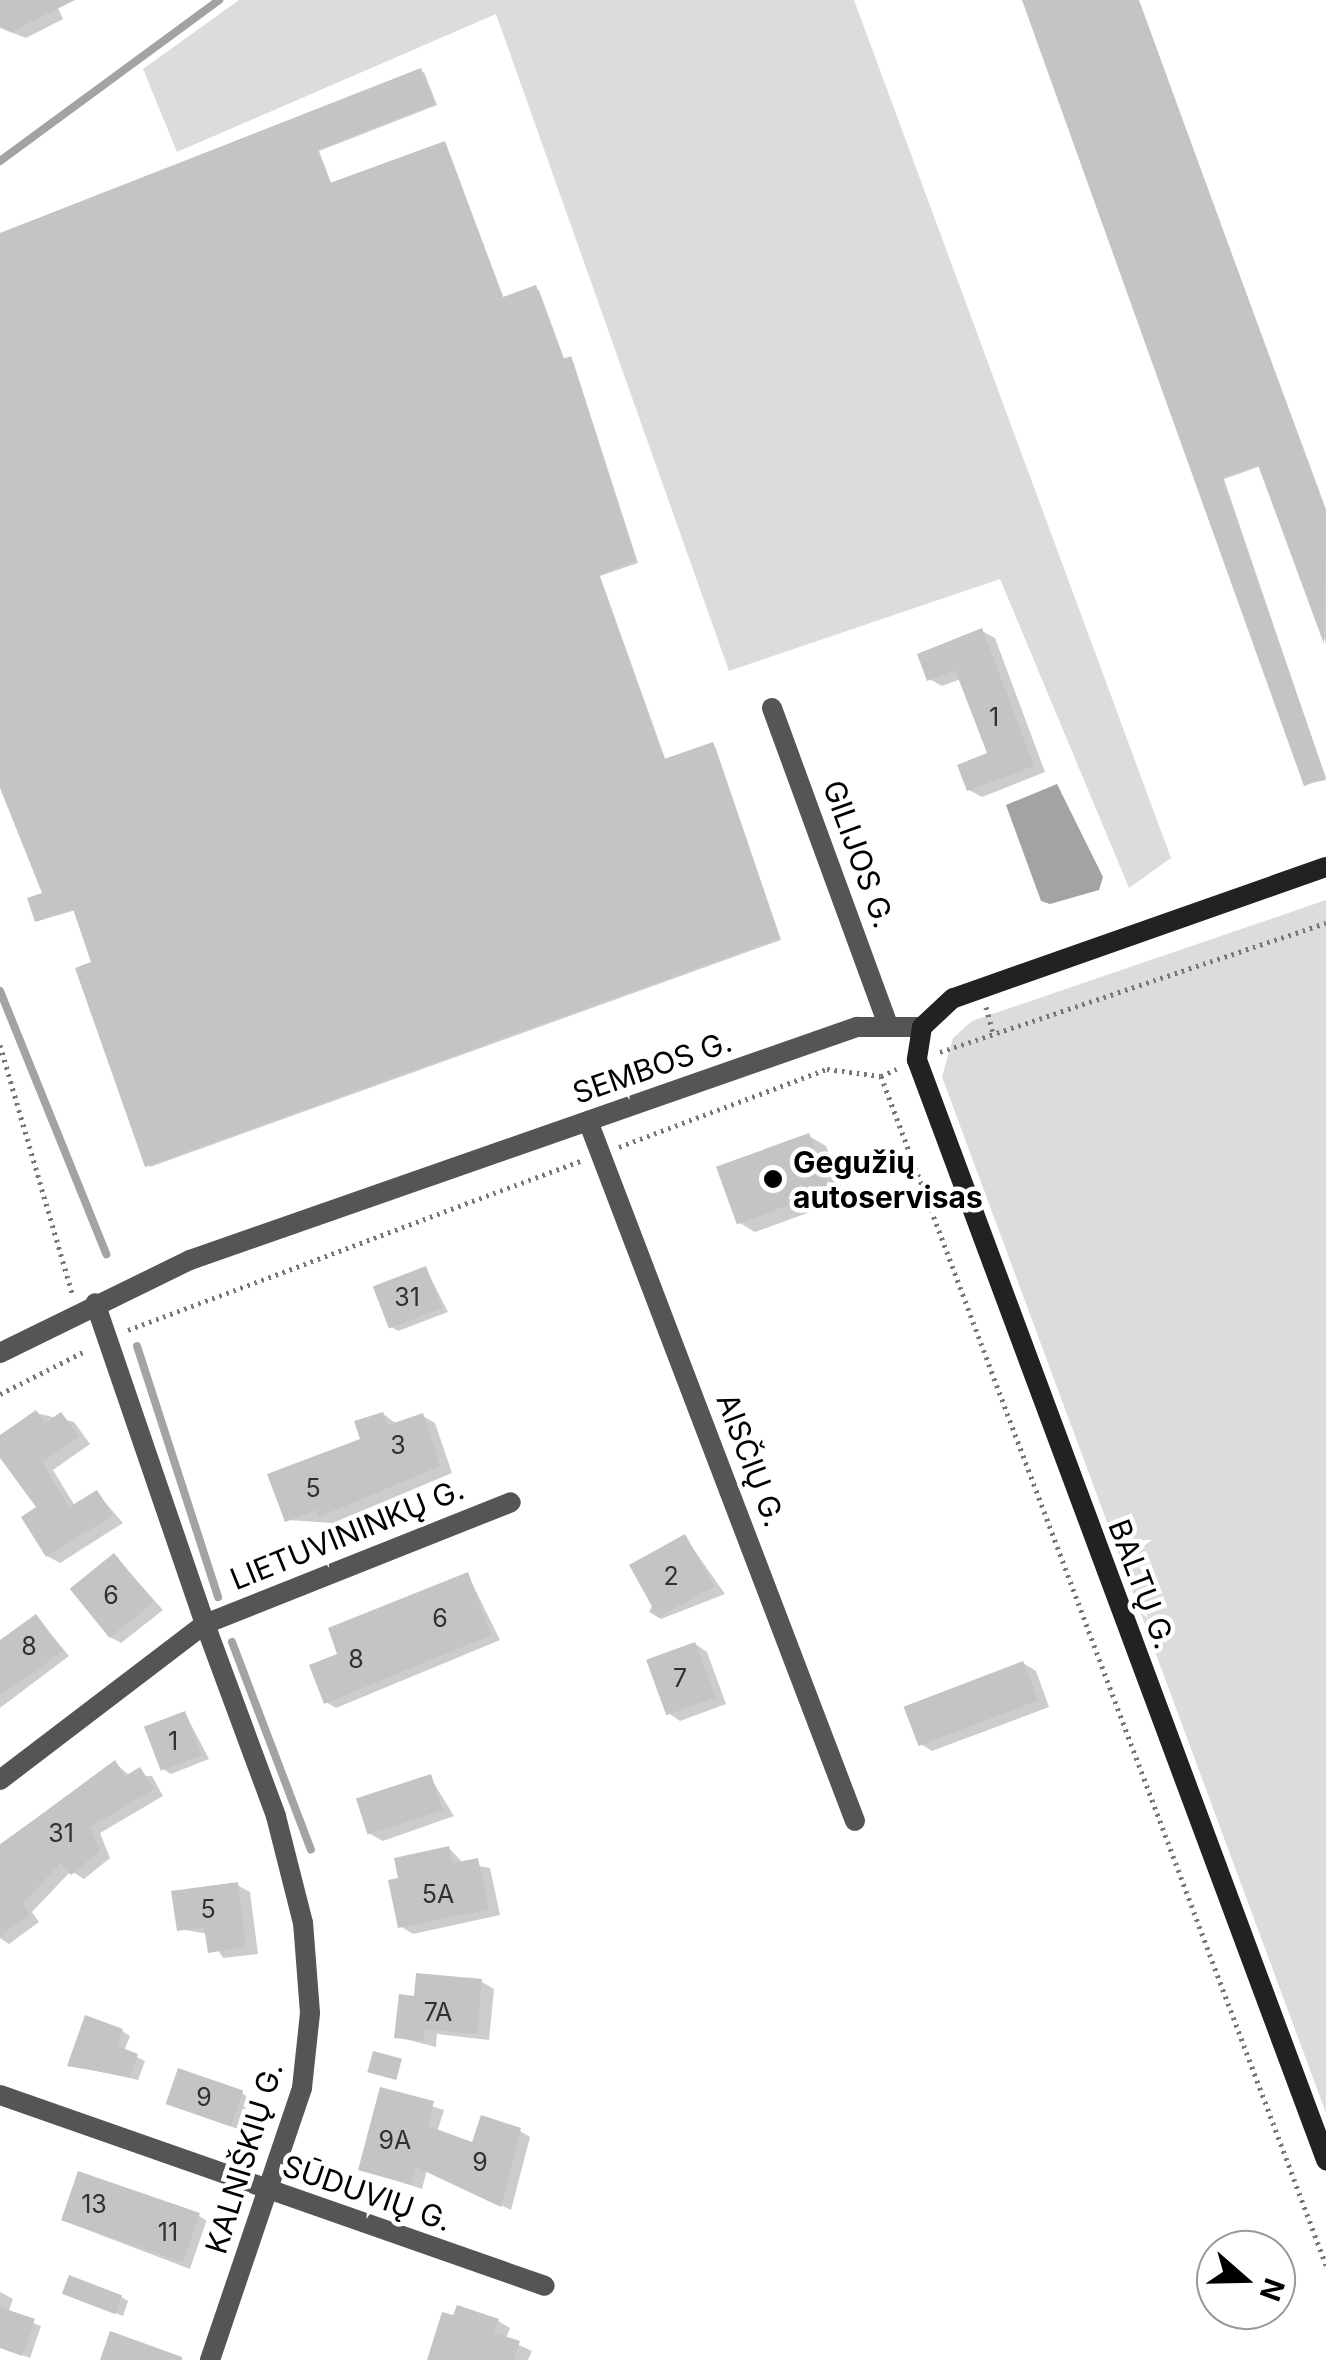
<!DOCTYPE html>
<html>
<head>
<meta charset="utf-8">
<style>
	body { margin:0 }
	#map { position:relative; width:1326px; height:2360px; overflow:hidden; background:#fff; font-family:Inter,sans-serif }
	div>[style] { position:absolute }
	.green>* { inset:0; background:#dcdcdc }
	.water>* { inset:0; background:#a3a3a3 }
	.shadow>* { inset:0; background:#0003 }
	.stream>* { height:8px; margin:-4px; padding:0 4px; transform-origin:4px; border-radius:4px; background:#a3a3a3 }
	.building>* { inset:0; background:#c4c4c4; transform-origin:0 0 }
	.path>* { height:5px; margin-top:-2.5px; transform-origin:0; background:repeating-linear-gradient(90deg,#777 0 2.5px,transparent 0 7.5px) }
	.minor>* { height:20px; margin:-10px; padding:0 10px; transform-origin:10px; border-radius:10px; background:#555 }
	.secondary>* { height:20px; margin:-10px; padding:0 10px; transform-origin:10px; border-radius:10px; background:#222 }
	.dots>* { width:28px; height:28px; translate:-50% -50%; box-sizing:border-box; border:5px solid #fff; border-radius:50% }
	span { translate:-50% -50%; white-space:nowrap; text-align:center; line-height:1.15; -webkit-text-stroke:9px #fff; paint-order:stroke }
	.number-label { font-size:25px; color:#313131 }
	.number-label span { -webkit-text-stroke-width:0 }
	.street-label { font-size:30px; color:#000 }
	.poi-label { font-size:30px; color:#000; font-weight:700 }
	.left { translate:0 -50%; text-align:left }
	.north { position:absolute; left:1196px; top:2230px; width:100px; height:100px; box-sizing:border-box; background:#fff; border:2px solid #999; border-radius:50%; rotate:110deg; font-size:28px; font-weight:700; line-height:40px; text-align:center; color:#000 }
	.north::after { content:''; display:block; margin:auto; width:35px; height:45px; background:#000; clip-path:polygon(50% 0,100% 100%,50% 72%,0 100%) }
</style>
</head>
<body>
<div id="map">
	<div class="green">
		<i style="clip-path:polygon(239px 0,854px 0,1171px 858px,1129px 888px,1000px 579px,729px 671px,496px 14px,177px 152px,143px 69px)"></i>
		<i style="clip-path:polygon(1326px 900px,1326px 2113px,942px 1077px,953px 1038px,972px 1021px)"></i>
	</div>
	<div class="water">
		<i style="clip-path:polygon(1057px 784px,1103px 877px,1099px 890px,1050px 904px,1041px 901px,1006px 805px)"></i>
	</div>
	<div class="shadow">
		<i style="clip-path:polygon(0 0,73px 0,58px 8px,63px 19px,26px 38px,0 28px)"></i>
		<i style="clip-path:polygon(1024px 0,1138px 0,1326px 509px,1326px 643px,1261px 466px,1224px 479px,1326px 780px,1306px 784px)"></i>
		<i style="clip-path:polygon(424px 72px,437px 105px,319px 151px,332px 185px,445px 143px,504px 299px,539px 290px,565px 361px,573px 361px,638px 563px,600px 576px,666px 761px,715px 746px,781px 940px,150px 1167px,76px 910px,38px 921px,46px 894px,0 765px,0 236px)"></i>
		<i style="clip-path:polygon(982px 631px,995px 638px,1045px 772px,982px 797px,969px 790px,990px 755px,961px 679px,942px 686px,929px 679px)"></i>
		<i style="clip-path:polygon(809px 1136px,826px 1146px,846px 1199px,755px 1232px,738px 1222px)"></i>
		<i style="clip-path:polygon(426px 1269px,448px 1312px,398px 1331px,390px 1326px)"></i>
		<i style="clip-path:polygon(36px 1413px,74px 1422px,90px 1444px,53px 1470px,75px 1506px,97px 1493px,123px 1523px,60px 1563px,47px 1556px,39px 1508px,0 1453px,0 1439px)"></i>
		<i style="clip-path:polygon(383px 1414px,397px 1424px,423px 1416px,435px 1423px,452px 1473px,333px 1523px,287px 1520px)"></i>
		<i style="clip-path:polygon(685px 1537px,725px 1594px,661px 1619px,649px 1612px)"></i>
		<i style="clip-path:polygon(115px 1556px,163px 1610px,121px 1643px,108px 1636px)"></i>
		<i style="clip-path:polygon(468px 1575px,500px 1640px,336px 1708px,326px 1702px,340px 1656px)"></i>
		<i style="clip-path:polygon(37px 1617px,69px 1656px,0 1708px,0 1645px)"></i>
		<i style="clip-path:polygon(695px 1644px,707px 1652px,726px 1704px,680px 1721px,668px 1713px)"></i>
		<i style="clip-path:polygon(1023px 1663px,1036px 1671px,1049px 1707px,932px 1751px,919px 1743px)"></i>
		<i style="clip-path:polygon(185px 1713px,209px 1759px,171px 1774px,163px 1769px)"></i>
		<i style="clip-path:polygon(115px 1763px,130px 1776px,152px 1776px,163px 1796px,100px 1833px,110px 1858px,84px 1879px,71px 1871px,32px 1912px,39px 1922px,9px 1944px,0 1938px,0 1844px)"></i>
		<i style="clip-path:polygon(430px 1777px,454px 1816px,383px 1841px,370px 1834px)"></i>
		<i style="clip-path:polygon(449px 1848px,463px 1863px,490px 1868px,500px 1915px,413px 1934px,400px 1926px,401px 1880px)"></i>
		<i style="clip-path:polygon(237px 1885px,250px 1892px,258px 1954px,223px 1958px,208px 1934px,179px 1929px)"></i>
		<i style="clip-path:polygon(482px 1982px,494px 1989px,489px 2040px,437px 2034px,436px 2047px,397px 2037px,416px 1998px)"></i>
		<i style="clip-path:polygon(122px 2031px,130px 2036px,124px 2051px,145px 2061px,138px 2080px,70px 2065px)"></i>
		<i style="clip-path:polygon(382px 2090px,444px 2110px,437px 2132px,474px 2145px,520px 2131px,530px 2137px,511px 2210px,427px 2170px,422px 2189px,361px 2169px)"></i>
		<i style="clip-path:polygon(242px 2093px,249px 2098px,238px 2129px,176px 2107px)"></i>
		<i style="clip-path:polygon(79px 2174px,207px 2219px,190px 2269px,72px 2224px)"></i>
		<i style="clip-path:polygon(0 2292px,13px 2299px,8px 2313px,41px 2326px,30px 2358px,0 2347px)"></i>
		<i style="clip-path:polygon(72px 2297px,121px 2297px,128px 2301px,123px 2316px)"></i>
		<i style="clip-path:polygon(498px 2321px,510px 2328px,506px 2339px,532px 2351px,528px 2360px,429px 2360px)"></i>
	</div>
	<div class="stream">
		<i style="left:0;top:161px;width:272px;rotate:-36.3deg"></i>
		<i style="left:0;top:991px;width:284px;rotate:68deg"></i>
		<i style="left:137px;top:1346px;width:264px;rotate:72.1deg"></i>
		<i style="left:232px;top:1642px;width:222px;rotate:69.2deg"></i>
	</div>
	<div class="building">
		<i style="clip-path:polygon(0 0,75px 0,11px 32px,0 26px)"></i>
		<i style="clip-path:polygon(1022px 0,1139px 0,1326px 512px,1324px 644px,1258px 465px,1222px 478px,1326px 778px,1304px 786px)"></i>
		<i style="clip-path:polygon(421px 68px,435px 104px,317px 150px,330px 183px,445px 141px,503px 297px,536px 285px,563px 359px,571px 356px,636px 561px,599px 575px,664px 759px,713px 742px,780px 938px,145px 1167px,75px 968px,91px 962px,73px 909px,35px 922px,27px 898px,42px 893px,0 788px,0 233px)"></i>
		<i style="clip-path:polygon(982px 628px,1034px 766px,967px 791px,957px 765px,987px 753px,955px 670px,927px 681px,917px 654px)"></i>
		<i style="left:809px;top:1133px;width:61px;height:99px;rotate:70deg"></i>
		<i style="left:426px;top:1266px;width:45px;height:57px;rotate:69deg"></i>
		<i style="clip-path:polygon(36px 1410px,45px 1423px,61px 1412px,79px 1436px,42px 1462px,69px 1507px,97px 1490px,113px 1515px,46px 1557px,21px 1517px,36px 1507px,0 1458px,0 1435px)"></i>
		<i style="clip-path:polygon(383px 1412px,388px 1425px,423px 1413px,440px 1466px,319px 1517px,316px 1510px,285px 1522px,267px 1474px,360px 1439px,354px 1421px)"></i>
		<i style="left:685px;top:1534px;width:60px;height:64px;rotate:61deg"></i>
		<i style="left:114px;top:1553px;width:63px;height:57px;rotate:51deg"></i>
		<i style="clip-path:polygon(468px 1572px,491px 1635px,324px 1704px,309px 1665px,337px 1654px,328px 1628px)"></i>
		<i style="clip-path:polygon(36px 1614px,63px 1651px,0 1695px,0 1640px)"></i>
		<i style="left:695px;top:1642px;width:59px;height:52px;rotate:70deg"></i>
		<i style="left:1023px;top:1661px;width:42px;height:128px;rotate:69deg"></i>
		<i style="left:185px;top:1711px;width:47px;height:44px;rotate:69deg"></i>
		<i style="clip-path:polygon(115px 1760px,125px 1776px,140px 1767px,154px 1789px,90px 1827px,100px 1851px,71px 1875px,61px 1863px,22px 1904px,30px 1915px,0 1936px,0 1845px)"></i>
		<i style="left:431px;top:1774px;width:38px;height:79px;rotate:72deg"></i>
		<i style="clip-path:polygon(449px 1846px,453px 1863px,478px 1858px,489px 1909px,398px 1928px,388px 1880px,398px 1878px,394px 1858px)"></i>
		<i style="clip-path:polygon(238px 1882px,246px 1947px,208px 1953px,204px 1927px,177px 1931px,171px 1891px)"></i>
		<i style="clip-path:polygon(416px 1973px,482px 1979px,477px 2034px,425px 2029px,424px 2041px,394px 2038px,399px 1994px,414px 1996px)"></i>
		<i style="clip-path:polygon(85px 2015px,123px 2029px,117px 2046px,138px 2054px,130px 2077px,67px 2066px)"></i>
		<i style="left:373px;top:2051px;width:30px;height:22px;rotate:15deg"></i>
		<i style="left:178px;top:2068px;width:69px;height:38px;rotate:19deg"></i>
		<i style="clip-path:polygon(380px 2087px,434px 2101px,428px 2126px,472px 2142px,481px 2115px,521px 2128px,501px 2207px,416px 2167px,411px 2185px,358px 2170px)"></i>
		<i style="left:78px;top:2171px;width:129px;height:52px;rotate:19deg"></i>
		<i style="left:69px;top:2275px;width:57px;height:20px;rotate:21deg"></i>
		<i style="clip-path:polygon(457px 2305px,499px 2319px,494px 2333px,520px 2341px,514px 2360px,427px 2360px,442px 2312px,453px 2315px)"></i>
		<i style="clip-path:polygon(0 2307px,35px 2319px,22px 2356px,0 2348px)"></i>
		<i style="clip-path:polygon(110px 2331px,182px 2357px,182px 2360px,100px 2360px)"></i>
	</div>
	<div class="path">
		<i style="left:986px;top:1007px;width:27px;rotate:75deg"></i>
		<i style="left:0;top:1045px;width:258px;rotate:73.8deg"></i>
		<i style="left:940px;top:1052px;width:407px;rotate:-18.5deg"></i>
		<i style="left:881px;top:1076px;width:1270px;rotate:69.48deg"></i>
		<i style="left:619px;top:1147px;width:222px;rotate:-20.6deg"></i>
		<i style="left:827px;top:1069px;width:54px;rotate:7.4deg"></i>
		<i style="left:881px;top:1076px;width:17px;rotate:-24deg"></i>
		<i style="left:128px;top:1330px;width:483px;rotate:-20.5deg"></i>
		<i style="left:0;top:1394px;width:97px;rotate:-26.8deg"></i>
	</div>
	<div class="minor">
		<i style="left:772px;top:708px;width:334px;rotate:69.9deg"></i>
		<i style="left:588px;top:1121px;width:749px;rotate:69.12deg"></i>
		<i style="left:0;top:1353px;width:212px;rotate:-26.1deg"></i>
		<i style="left:190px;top:1260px;width:707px;rotate:-19.26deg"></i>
		<i style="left:857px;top:1027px;width:65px"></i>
		<i style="left:0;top:1780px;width:258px;rotate:-37.3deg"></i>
		<i style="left:205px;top:1624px;width:339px;rotate:-108.9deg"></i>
		<i style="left:0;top:2095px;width:577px;rotate:19.31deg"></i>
		<i style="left:210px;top:2360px;width:287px;rotate:-71.3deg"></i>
		<i style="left:302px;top:2088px;width:75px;rotate:-83.9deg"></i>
		<i style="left:310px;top:2013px;width:90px;rotate:-94.4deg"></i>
		<i style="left:303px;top:1923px;width:110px;rotate:-104.2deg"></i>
		<i style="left:276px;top:1816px;width:205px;rotate:-110.3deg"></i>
		<i style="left:205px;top:1624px;width:329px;rotate:-21.7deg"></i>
	</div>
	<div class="secondary">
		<i style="left:1326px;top:867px;width:395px;rotate:160.6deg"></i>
		<i style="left:953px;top:998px;width:42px;rotate:136.9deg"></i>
		<i style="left:922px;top:1027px;width:33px;rotate:99deg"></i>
		<i style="left:917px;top:1060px;width:1174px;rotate:69.6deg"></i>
	</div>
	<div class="dots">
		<i style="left:773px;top:1179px;background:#000"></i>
	</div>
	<div class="number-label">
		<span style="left:994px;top:717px">1</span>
		<span style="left:407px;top:1297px">31</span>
		<span style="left:398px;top:1445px">3</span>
		<span style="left:313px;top:1488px">5</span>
		<span style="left:671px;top:1576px">2</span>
		<span style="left:111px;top:1595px">6</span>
		<span style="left:440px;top:1618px">6</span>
		<span style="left:29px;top:1646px">8</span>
		<span style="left:356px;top:1659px">8</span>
		<span style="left:680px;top:1678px">7</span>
		<span style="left:173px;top:1741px">1</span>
		<span style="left:61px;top:1833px">31</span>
		<span style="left:438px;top:1894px">5A</span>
		<span style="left:208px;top:1909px">5</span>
		<span style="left:438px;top:2012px">7A</span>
		<span style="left:204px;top:2097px">9</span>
		<span style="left:395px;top:2140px">9A</span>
		<span style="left:480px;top:2162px">9</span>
		<span style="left:94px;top:2204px">13</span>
		<span style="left:168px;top:2232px">11</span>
	</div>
	<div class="street-label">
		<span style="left:859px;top:854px;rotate:70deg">GILIJOS G.</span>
		<span style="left:652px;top:1067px;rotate:-19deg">SEMBOS G.</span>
		<span style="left:751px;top:1460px;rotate:69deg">AISČIŲ G.</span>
		<span style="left:347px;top:1534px;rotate:-22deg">LIETUVININKŲ G.</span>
		<span style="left:1142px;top:1584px;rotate:69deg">BALTŲ G.</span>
		<span style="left:244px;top:2158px;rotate:-73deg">KALNIŠKIŲ G.</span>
		<span style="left:367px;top:2193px;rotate:19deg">SŪDUVIŲ G.</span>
	</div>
	<div class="poi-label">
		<span class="left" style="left:793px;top:1179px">Gegužių<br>autoservisas</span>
	</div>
	<div class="north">N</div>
</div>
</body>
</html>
